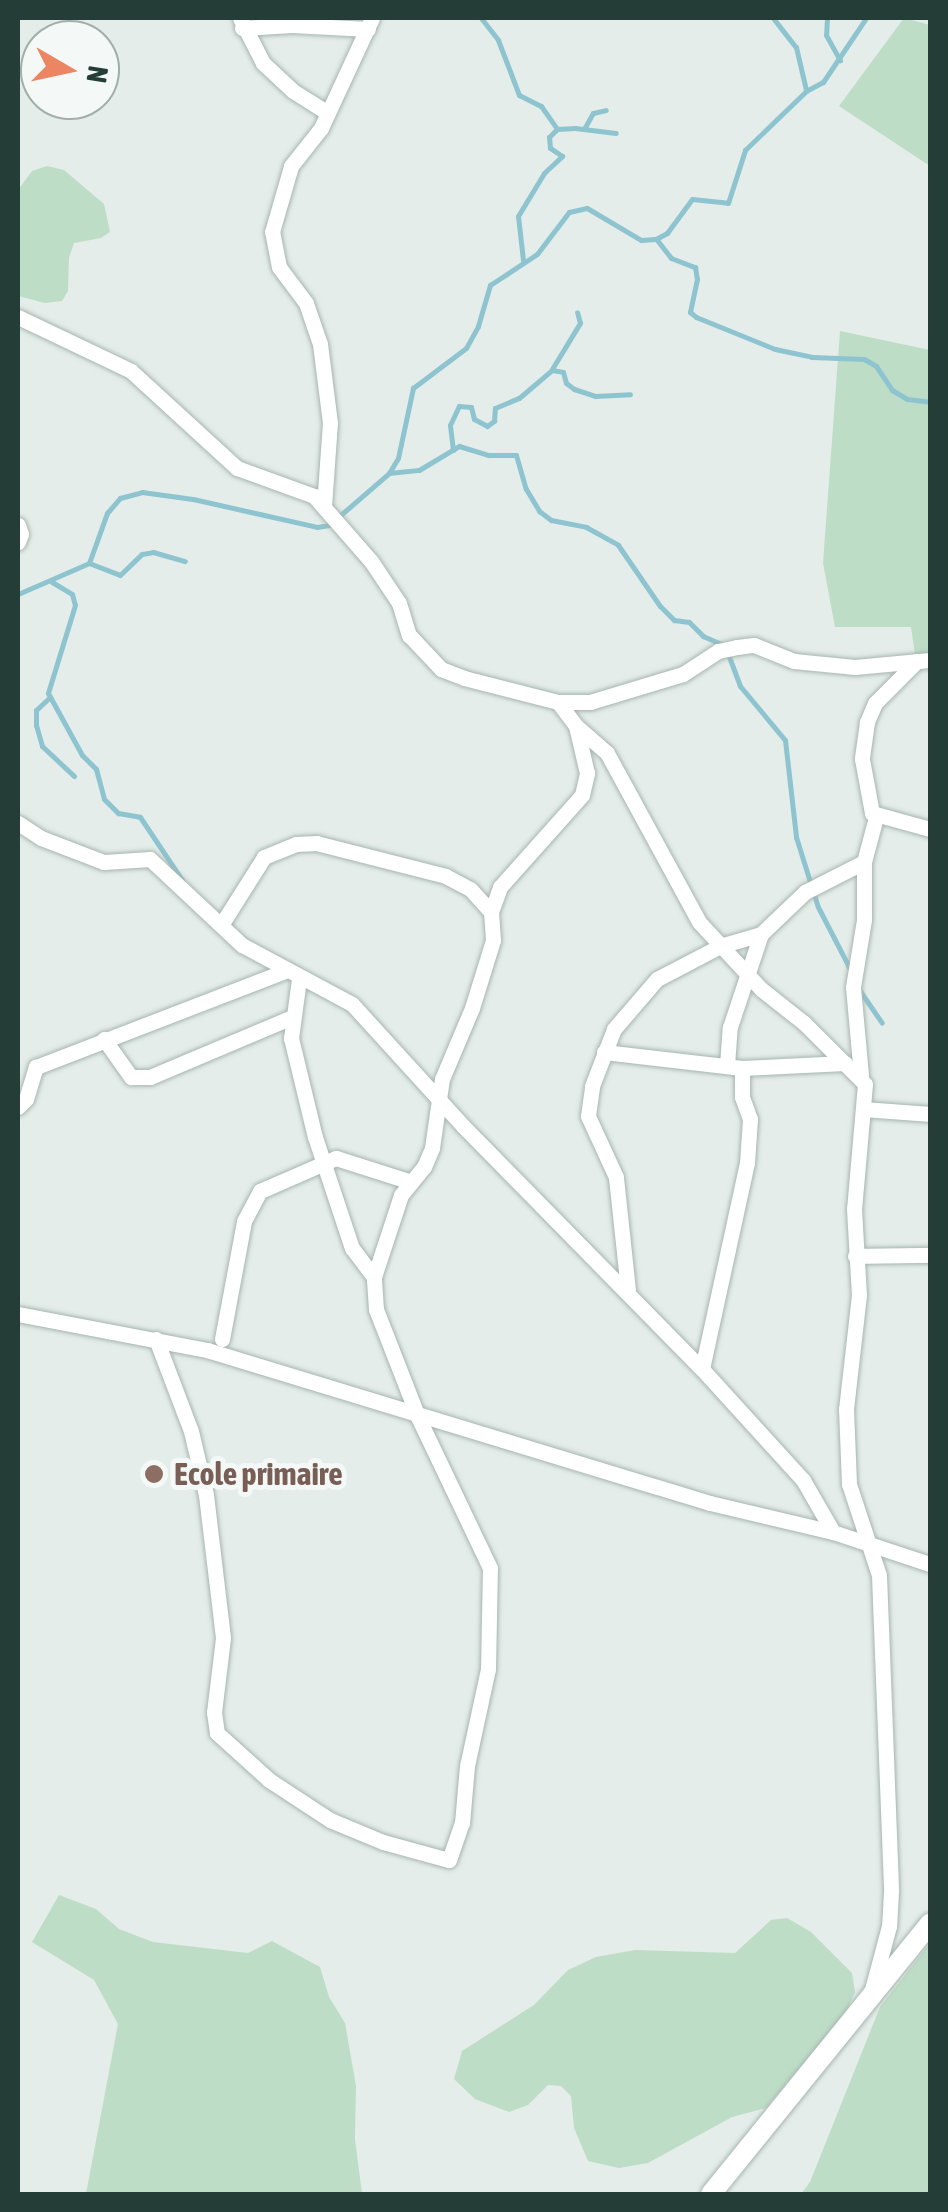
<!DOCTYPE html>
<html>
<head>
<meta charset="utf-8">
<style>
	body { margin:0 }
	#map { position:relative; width:948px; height:2212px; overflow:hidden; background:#e4ede9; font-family:"Asap Condensed",sans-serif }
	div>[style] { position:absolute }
	.green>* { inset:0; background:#beddc7 }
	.stream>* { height:5px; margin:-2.5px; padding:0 2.5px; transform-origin:2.5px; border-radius:2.5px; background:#8ec4cf }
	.roads { filter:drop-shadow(0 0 2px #a7b5b0) drop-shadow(0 0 2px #a7b5b0) }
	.minor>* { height:15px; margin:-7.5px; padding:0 7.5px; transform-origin:7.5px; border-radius:7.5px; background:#fff }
	.tertiary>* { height:20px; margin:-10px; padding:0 10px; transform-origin:10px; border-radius:10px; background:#fff }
	.dots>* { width:28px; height:28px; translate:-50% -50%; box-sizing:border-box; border:5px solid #f4f9f7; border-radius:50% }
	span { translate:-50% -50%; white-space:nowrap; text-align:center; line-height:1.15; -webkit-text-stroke:10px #f4f9f7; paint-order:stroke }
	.education-label { font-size:32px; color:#785e54; font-weight:700 }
	.left { translate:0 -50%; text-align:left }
	.frame { position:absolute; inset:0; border:20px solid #243e37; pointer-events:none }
	.north { position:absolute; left:20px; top:20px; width:100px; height:100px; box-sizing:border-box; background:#f4f9f7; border:2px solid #a1aeaa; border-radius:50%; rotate:99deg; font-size:28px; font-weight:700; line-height:40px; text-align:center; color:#243e37 }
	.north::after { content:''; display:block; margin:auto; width:35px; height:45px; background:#ec8662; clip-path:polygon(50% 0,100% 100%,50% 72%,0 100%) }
</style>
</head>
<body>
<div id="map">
	<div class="green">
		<i style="clip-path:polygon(904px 18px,930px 25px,930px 166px,839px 106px)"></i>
		<i style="clip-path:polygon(47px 166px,64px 170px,104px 204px,110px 232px,101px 238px,74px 243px,69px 258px,68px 291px,62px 301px,45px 303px,18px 296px,18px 190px,32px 171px)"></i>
		<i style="clip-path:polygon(840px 331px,930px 350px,930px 662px,916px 662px,911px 627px,835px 627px,823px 563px)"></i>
		<i style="clip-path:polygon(59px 1895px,96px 1909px,119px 1929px,153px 1942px,248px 1953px,272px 1941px,320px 1967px,329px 1997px,345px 2023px,356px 2086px,355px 2139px,362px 2194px,86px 2194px,118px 2024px,94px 1980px,32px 1942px)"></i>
		<i style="clip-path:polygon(787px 1918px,811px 1932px,852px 1973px,855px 1992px,846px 2012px,766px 2108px,732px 2117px,648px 2163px,619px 2168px,588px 2161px,574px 2128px,571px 2096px,561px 2086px,548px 2085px,528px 2105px,509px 2112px,475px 2099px,454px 2079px,462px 2051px,534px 2005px,568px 1970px,596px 1957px,635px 1950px,735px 1953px,771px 1920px)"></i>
		<i style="clip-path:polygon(930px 1943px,930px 2194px,801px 2194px,810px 2182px,880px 2007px)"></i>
	</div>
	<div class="stream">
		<i style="left:481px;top:18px;width:28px;rotate:52deg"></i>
		<i style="left:498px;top:40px;width:59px;rotate:69.1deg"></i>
		<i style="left:519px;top:95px;width:25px;rotate:27deg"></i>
		<i style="left:541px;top:106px;width:28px;rotate:55deg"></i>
		<i style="left:773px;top:18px;width:37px;rotate:52deg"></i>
		<i style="left:796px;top:47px;width:44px;rotate:76.9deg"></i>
		<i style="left:827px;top:18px;width:17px;rotate:93deg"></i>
		<i style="left:826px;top:35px;width:29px;rotate:61deg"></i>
		<i style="left:584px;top:129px;width:18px;rotate:-61deg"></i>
		<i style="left:593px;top:113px;width:13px;rotate:-13deg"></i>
		<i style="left:657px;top:240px;width:23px;rotate:52deg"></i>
		<i style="left:671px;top:258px;width:26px;rotate:21deg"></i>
		<i style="left:695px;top:267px;width:12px;rotate:81deg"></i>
		<i style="left:697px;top:279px;width:34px;rotate:102deg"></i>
		<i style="left:690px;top:312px;width:8px;rotate:40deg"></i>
		<i style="left:696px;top:317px;width:85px;rotate:22.1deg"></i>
		<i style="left:775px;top:349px;width:38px;rotate:12deg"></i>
		<i style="left:812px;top:357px;width:52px;rotate:2.2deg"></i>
		<i style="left:864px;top:359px;width:14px;rotate:30deg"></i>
		<i style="left:876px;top:366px;width:29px;rotate:56deg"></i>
		<i style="left:892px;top:390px;width:17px;rotate:31deg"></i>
		<i style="left:907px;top:399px;width:23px;rotate:7deg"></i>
		<i style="left:523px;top:260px;width:44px;rotate:-96.5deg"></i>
		<i style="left:518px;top:216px;width:50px;rotate:-58.8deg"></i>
		<i style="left:544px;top:173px;width:25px;rotate:-43deg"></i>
		<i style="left:562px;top:156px;width:14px;rotate:-146deg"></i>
		<i style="left:550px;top:148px;width:11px;rotate:-95deg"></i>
		<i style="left:549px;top:137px;width:11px;rotate:-45deg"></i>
		<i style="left:557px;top:129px;width:18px;rotate:-3deg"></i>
		<i style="left:575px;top:128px;width:41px;rotate:7deg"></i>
		<i style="left:552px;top:369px;width:54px;rotate:-58.7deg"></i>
		<i style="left:580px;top:323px;width:11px;rotate:-105deg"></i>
		<i style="left:453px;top:450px;width:25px;rotate:-97deg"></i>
		<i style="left:450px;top:425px;width:21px;rotate:-65deg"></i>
		<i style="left:459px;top:406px;width:12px;rotate:5deg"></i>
		<i style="left:471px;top:407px;width:12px;rotate:76deg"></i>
		<i style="left:474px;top:419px;width:15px;rotate:28deg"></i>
		<i style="left:487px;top:426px;width:9px;rotate:-36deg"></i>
		<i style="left:494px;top:421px;width:13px;rotate:-86deg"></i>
		<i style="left:495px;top:408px;width:26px;rotate:-23deg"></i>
		<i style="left:519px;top:398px;width:43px;rotate:-40.3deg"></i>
		<i style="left:552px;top:370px;width:11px;rotate:10deg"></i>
		<i style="left:563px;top:372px;width:11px;rotate:75deg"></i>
		<i style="left:566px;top:383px;width:10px;rotate:37deg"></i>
		<i style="left:574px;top:389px;width:22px;rotate:18deg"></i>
		<i style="left:595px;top:396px;width:35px;rotate:-3deg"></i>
		<i style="left:389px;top:473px;width:30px;rotate:-6deg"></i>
		<i style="left:419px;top:470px;width:47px;rotate:-31deg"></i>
		<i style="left:459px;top:446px;width:31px;rotate:17deg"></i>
		<i style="left:489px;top:455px;width:27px"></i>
		<i style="left:516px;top:455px;width:35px;rotate:74deg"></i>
		<i style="left:526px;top:489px;width:26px;rotate:59deg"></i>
		<i style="left:539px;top:511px;width:15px;rotate:37deg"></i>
		<i style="left:551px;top:520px;width:36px;rotate:11deg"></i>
		<i style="left:586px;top:527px;width:37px;rotate:29deg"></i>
		<i style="left:618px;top:545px;width:74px;rotate:55.5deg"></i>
		<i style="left:660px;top:606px;width:20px;rotate:45deg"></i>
		<i style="left:674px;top:620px;width:15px;rotate:8deg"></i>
		<i style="left:689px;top:622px;width:20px;rotate:45deg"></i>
		<i style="left:703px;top:636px;width:24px;rotate:24deg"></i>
		<i style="left:725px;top:646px;width:43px;rotate:69.4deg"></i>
		<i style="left:740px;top:686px;width:70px;rotate:50.2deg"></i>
		<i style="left:785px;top:740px;width:98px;rotate:83.5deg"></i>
		<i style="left:796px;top:837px;width:73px;rotate:72.6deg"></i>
		<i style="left:818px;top:907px;width:70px;rotate:62.7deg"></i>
		<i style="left:89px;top:563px;width:33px;rotate:21deg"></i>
		<i style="left:120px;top:575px;width:30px;rotate:-44deg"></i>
		<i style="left:142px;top:554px;width:11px;rotate:-10deg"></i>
		<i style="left:153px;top:552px;width:33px;rotate:16deg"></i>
		<i style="left:52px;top:582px;width:23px;rotate:31deg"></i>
		<i style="left:72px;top:594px;width:11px;rotate:75deg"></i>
		<i style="left:75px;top:605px;width:92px;rotate:107.1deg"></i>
		<i style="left:48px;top:693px;width:71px;rotate:61.3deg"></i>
		<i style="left:82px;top:755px;width:20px;rotate:45deg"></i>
		<i style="left:96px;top:769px;width:31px;rotate:75deg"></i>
		<i style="left:104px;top:799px;width:20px;rotate:45deg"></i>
		<i style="left:118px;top:813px;width:22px;rotate:10deg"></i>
		<i style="left:140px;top:817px;width:76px;rotate:56.3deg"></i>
		<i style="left:18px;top:594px;width:77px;rotate:-23.6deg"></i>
		<i style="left:89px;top:563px;width:53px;rotate:-70.2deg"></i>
		<i style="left:107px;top:513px;width:20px;rotate:-49deg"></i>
		<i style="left:120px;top:498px;width:23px;rotate:-15deg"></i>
		<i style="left:142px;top:492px;width:51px;rotate:7.8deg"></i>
		<i style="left:193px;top:499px;width:127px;rotate:12.7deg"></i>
		<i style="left:317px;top:527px;width:12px;rotate:-9deg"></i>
		<i style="left:329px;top:525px;width:79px;rotate:-40.9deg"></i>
		<i style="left:389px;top:473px;width:17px;rotate:-59deg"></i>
		<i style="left:398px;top:458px;width:72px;rotate:-77.9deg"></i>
		<i style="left:413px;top:388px;width:66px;rotate:-37deg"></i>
		<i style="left:466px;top:348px;width:25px;rotate:-61deg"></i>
		<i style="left:478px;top:326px;width:43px;rotate:-73.7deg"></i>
		<i style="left:490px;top:285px;width:56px;rotate:-33.4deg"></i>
		<i style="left:537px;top:254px;width:53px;rotate:-52.7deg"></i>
		<i style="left:569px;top:212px;width:18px;rotate:-13deg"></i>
		<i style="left:587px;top:208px;width:63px;rotate:30.7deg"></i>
		<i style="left:641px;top:240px;width:15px;rotate:-4deg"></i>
		<i style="left:656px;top:239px;width:13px;rotate:-29deg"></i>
		<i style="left:667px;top:233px;width:42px;rotate:-53.7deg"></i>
		<i style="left:692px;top:199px;width:36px;rotate:6deg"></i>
		<i style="left:728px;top:203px;width:56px;rotate:-72.2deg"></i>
		<i style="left:745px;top:150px;width:85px;rotate:-44deg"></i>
		<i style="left:806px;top:91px;width:19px;rotate:-28deg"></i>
		<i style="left:823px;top:82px;width:77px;rotate:-56.1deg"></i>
		<i style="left:50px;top:697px;width:19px;rotate:137deg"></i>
		<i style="left:36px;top:710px;width:15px;rotate:90deg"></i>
		<i style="left:36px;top:725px;width:22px;rotate:74deg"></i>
		<i style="left:42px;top:746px;width:44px;rotate:43.2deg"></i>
		<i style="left:858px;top:988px;width:42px;rotate:55.6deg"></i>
	</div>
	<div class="roads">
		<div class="minor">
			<i style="left:240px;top:18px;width:51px;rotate:62.9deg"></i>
			<i style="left:263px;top:63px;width:41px;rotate:43deg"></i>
			<i style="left:293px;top:91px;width:41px;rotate:32.2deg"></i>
			<i style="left:242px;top:28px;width:50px;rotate:-3.4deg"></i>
			<i style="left:292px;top:25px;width:76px;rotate:3deg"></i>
			<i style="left:18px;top:317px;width:125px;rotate:25.5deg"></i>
			<i style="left:131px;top:371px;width:144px;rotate:42.5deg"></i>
			<i style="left:237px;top:468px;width:82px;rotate:20deg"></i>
			<i style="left:314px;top:496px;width:86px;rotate:48.8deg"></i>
			<i style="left:371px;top:561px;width:50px;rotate:56.3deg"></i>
			<i style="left:399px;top:603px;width:34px;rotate:73deg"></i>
			<i style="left:409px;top:635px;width:47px;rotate:46.7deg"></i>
			<i style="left:441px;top:669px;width:25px;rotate:21deg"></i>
			<i style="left:464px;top:678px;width:97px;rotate:14.3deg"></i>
			<i style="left:558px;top:702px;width:32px"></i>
			<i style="left:590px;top:702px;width:97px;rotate:-16.8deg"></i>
			<i style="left:683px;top:674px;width:42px;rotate:-33.3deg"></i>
			<i style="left:718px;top:651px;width:19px;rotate:-12deg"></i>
			<i style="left:737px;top:647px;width:17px;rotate:-7deg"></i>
			<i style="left:754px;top:645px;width:43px;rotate:21.8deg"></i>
			<i style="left:794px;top:661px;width:61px;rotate:5.6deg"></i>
			<i style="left:855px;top:667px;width:75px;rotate:-5.3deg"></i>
			<i style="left:324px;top:506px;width:83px;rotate:-85.9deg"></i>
			<i style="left:330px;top:423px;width:80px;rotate:-97.2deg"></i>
			<i style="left:320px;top:344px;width:43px;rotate:-108.9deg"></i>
			<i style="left:306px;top:303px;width:45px;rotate:-126.9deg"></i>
			<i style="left:279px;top:267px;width:36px;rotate:-101deg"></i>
			<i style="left:272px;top:232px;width:69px;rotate:-73.9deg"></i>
			<i style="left:291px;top:166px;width:48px;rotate:-51.7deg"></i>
			<i style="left:321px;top:128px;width:121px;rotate:-65.1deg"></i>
			<i style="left:18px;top:525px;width:9px;rotate:72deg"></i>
			<i style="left:21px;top:534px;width:9px;rotate:111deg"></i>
			<i style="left:917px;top:661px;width:59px;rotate:135deg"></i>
			<i style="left:875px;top:703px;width:21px;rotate:113deg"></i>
			<i style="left:867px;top:722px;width:37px;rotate:98deg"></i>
			<i style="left:862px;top:759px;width:55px;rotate:79.5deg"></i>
			<i style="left:872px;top:813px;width:60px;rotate:15.4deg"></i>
			<i style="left:558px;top:702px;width:30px;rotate:53deg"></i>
			<i style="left:576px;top:726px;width:41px;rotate:41.1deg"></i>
			<i style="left:607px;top:753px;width:192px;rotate:61.4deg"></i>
			<i style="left:699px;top:922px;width:91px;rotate:47.2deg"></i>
			<i style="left:761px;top:989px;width:55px;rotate:38.3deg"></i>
			<i style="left:804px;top:1023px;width:86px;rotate:45deg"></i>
			<i style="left:865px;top:1084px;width:125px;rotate:95deg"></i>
			<i style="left:854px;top:1209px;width:86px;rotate:86.7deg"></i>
			<i style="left:859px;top:1295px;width:115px;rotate:96.5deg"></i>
			<i style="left:846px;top:1409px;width:75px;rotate:87.7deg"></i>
			<i style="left:849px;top:1484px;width:96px;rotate:71.8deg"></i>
			<i style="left:879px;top:1575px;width:316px;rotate:87.8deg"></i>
			<i style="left:891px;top:1891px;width:35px;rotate:93deg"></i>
			<i style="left:889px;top:1926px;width:69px;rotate:105deg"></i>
			<i style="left:18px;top:823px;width:27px;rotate:33deg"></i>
			<i style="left:41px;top:838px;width:67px;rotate:20.9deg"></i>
			<i style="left:104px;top:862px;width:46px;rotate:-3.7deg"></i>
			<i style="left:150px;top:859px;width:126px;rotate:43.1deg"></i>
			<i style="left:242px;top:945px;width:125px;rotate:28.2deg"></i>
			<i style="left:352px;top:1004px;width:165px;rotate:47.7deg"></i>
			<i style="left:463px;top:1126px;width:341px;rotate:45.5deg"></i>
			<i style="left:702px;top:1369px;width:150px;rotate:47.7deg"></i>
			<i style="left:803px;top:1480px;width:60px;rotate:60deg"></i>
			<i style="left:491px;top:912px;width:27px;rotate:-70deg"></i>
			<i style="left:500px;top:887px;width:123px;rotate:-48.3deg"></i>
			<i style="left:582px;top:795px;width:23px;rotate:-77deg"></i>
			<i style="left:587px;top:773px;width:48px;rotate:-103.2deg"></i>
			<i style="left:299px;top:979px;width:60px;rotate:97.7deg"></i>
			<i style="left:291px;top:1038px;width:102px;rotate:76.4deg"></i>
			<i style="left:315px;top:1137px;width:117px;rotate:71.6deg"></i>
			<i style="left:352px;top:1248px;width:36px;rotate:53deg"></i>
			<i style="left:104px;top:1039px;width:47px;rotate:54.6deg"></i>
			<i style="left:131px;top:1077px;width:19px"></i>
			<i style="left:150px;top:1077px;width:154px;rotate:-22.9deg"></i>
			<i style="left:604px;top:1052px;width:139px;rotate:6.6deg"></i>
			<i style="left:742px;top:1068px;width:103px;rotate:-2.8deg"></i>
			<i style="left:727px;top:1066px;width:39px;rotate:-86deg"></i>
			<i style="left:730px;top:1027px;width:98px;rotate:-71.6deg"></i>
			<i style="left:861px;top:1075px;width:88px;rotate:-95.2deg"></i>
			<i style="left:853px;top:987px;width:68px;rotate:-80.7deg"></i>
			<i style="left:864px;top:920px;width:58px;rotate:-90deg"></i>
			<i style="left:864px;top:862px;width:47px;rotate:-75.1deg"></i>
			<i style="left:18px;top:1107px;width:11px;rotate:-45deg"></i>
			<i style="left:26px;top:1099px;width:34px;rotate:-73deg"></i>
			<i style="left:36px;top:1067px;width:267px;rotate:-21.1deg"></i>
			<i style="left:864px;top:1109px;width:66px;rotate:4.3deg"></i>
			<i style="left:855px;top:1256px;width:75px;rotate:-0.8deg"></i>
			<i style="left:628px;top:1290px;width:114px;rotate:-96.1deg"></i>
			<i style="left:616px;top:1177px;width:67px;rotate:-114.7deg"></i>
			<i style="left:588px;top:1116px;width:30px;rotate:-82deg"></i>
			<i style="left:592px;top:1086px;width:61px;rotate:-68.9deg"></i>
			<i style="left:614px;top:1029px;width:66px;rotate:-49.3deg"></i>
			<i style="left:657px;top:979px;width:71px;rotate:-27.6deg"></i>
			<i style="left:720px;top:946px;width:43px;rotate:-16.3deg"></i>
			<i style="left:761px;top:934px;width:61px;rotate:-43.7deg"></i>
			<i style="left:805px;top:892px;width:66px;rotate:-27deg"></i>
			<i style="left:18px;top:1314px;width:192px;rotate:10.8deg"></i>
			<i style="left:207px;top:1350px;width:526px;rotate:16.92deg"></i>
			<i style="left:710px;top:1503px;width:126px;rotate:13.3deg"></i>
			<i style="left:833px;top:1532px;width:102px;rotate:18.3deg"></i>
			<i style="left:156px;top:1339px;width:98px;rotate:69.2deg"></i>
			<i style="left:191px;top:1431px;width:66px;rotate:76.8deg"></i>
			<i style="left:206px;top:1495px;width:144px;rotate:83.2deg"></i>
			<i style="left:223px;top:1638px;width:75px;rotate:96.9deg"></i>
			<i style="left:214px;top:1712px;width:21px;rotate:82deg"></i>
			<i style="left:217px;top:1733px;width:70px;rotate:42.1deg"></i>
			<i style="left:269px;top:1780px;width:73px;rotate:33.3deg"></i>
			<i style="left:330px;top:1820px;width:57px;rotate:22.5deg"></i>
			<i style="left:383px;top:1842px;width:68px;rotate:15.3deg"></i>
			<i style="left:449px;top:1860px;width:39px;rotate:-71deg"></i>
			<i style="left:462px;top:1823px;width:57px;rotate:-85deg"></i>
			<i style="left:467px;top:1766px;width:99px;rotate:-77.8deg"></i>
			<i style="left:488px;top:1669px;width:101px;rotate:-88.9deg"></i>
			<i style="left:490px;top:1568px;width:167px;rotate:-115.5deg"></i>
			<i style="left:418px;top:1417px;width:116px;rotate:-111.3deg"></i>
			<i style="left:376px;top:1309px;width:32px;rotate:-94deg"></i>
			<i style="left:374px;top:1277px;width:86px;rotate:-71.8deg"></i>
			<i style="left:401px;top:1195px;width:36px;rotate:-51deg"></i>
			<i style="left:424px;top:1167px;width:21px;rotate:-67deg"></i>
			<i style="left:432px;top:1148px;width:70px;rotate:-81.8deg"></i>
			<i style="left:442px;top:1079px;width:77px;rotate:-67.1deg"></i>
			<i style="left:472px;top:1008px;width:71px;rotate:-72.8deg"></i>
			<i style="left:493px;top:940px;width:28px;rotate:-94deg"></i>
			<i style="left:491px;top:912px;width:31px;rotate:-132deg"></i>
			<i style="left:470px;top:889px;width:27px;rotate:-152deg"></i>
			<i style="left:446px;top:876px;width:133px;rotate:-165.7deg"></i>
			<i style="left:317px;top:843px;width:21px;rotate:177deg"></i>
			<i style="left:296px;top:844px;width:35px;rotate:158deg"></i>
			<i style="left:264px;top:857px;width:80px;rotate:122.3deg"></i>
			<i style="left:222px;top:1339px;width:120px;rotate:-79.4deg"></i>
			<i style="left:244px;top:1221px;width:34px;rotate:-62deg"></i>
			<i style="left:260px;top:1191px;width:83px;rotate:-23.5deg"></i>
			<i style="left:336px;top:1158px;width:79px;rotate:17.7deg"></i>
			<i style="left:702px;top:1369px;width:211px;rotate:-77.7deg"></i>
			<i style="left:747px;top:1163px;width:44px;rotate:-86.1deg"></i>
			<i style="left:750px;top:1119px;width:23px;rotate:-110deg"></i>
			<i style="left:742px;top:1097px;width:29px;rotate:-90deg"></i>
		</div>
		<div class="tertiary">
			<i style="left:711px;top:2194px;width:348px;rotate:-51deg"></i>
		</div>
	</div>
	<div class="dots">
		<i style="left:154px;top:1474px;background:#8d6e63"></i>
	</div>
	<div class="education-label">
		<span class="left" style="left:174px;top:1474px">Ecole primaire</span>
	</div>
	<div class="frame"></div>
	<div class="north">N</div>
</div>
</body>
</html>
